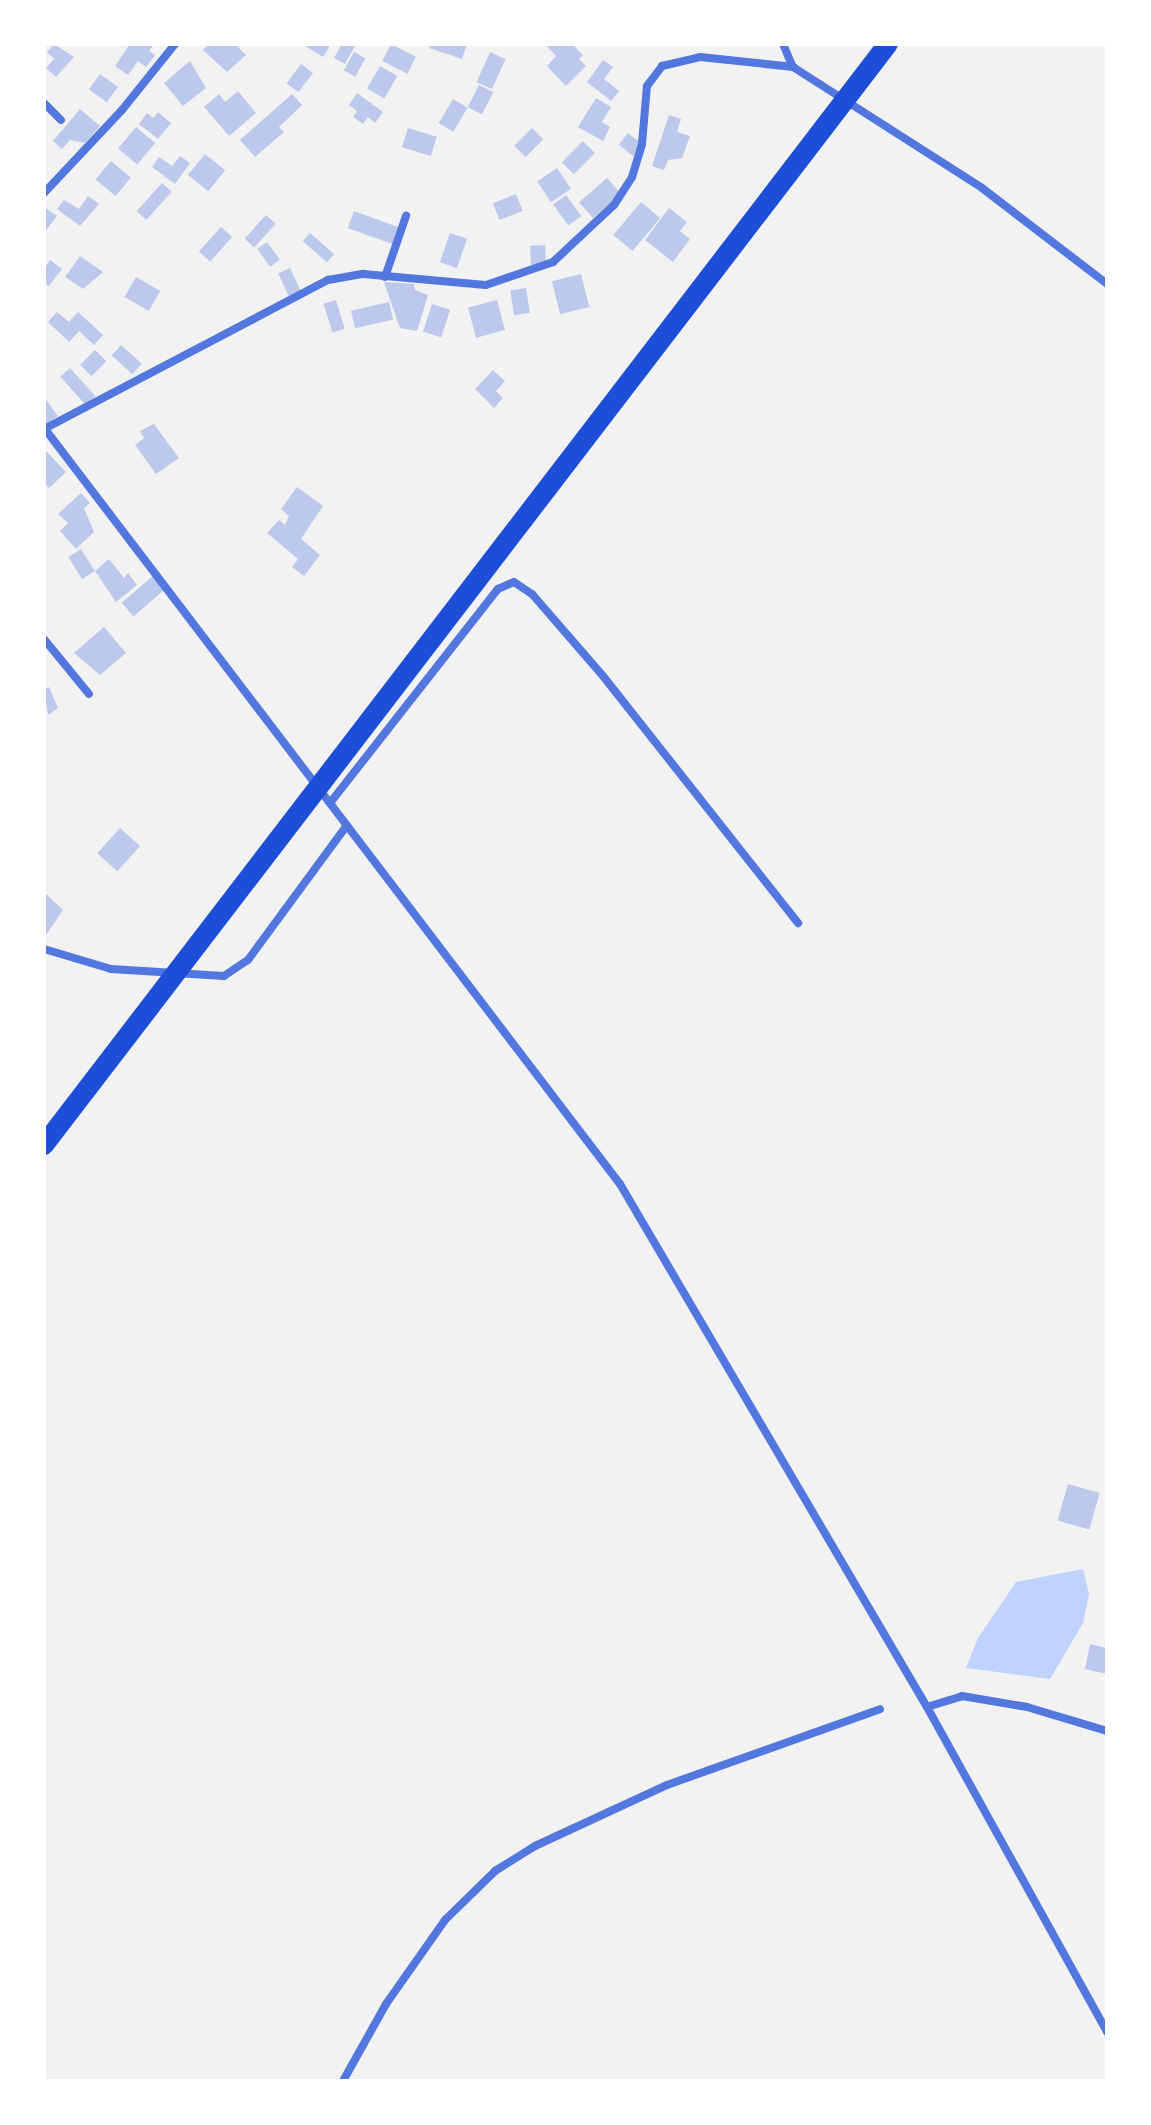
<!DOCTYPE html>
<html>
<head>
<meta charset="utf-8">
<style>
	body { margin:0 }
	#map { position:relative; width:1151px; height:2125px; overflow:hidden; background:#f2f2f2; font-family:"DejaVu Sans",sans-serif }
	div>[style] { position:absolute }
	.water>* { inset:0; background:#bfd3fe }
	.building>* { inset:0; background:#bdc9ec; transform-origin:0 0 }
	.minor>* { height:8px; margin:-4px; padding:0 4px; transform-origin:4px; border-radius:4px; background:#5277de }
	.trunk>* { height:20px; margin:-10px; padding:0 10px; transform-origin:10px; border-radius:10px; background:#1d4ed8 }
	span { translate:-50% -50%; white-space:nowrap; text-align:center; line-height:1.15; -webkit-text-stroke:6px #fff; paint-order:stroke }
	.frame { position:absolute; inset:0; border:46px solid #fff; pointer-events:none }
</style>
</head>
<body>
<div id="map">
	<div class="water">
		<i style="clip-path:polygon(1083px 1569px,1089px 1594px,1083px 1623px,1050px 1679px,966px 1668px,978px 1638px,1016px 1582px)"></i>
	</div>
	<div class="building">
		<i style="clip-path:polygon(54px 44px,74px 57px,56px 77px,46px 68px,54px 59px,47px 52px)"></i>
		<i style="clip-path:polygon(130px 44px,154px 44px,149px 51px,155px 55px,146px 67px,138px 61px,128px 75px,115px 66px)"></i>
		<i style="clip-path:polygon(209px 44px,235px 44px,246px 55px,227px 72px,203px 50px)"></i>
		<i style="clip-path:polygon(302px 44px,331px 44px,323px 57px)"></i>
		<i style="clip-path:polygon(342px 44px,356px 44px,345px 64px,334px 58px)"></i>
		<i style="left:391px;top:44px;width:28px;height:19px;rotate:27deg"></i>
		<i style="clip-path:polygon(430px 44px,467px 44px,462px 59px,429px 48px)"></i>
		<i style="clip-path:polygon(545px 44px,572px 44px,583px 55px,579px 59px,586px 66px,566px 86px,547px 66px,556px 56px)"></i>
		<i style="left:354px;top:52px;width:13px;height:21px;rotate:29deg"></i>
		<i style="left:490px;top:52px;width:17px;height:33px;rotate:24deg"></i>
		<i style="clip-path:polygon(603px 60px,613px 67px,604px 79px,619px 91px,611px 101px,587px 82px)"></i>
		<i style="clip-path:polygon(190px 61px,206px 88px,183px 106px,164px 83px)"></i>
		<i style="left:301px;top:64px;width:15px;height:24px;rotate:37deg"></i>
		<i style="left:380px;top:66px;width:20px;height:26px;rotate:30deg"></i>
		<i style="left:100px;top:74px;width:22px;height:19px;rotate:36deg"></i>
		<i style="left:479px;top:85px;width:16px;height:25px;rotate:27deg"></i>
		<i style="clip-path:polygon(238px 91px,256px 113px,229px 136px,204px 107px,219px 94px,225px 102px)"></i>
		<i style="clip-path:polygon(357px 93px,383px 112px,375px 123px,368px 117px,363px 124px,353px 117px,357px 111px,349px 105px)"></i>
		<i style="clip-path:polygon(292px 94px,302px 105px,279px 127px,284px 132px,255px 157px,240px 140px)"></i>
		<i style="clip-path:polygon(596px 98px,611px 107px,602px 122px,610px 127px,603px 141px,578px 127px)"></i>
		<i style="left:453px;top:99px;width:17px;height:28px;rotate:31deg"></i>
		<i style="clip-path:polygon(80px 109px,100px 126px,85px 143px,70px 140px,62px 149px,53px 141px)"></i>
		<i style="clip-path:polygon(158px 112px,171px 123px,158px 139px,139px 124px,147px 113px,153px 118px)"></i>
		<i style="clip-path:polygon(669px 115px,681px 119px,677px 132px,690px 136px,682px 158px,668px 160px,664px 170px,652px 166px)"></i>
		<i style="left:136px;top:127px;width:25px;height:28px;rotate:40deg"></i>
		<i style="left:408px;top:128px;width:30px;height:20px;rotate:17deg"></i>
		<i style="left:532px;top:128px;width:16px;height:25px;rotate:45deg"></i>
		<i style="left:628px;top:133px;width:18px;height:15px;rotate:38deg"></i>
		<i style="left:583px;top:141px;width:17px;height:30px;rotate:45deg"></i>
		<i style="left:205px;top:154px;width:26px;height:27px;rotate:39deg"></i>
		<i style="clip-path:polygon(180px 156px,190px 163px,175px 184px,152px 167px,159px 157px,172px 166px)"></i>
		<i style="left:111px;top:161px;width:26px;height:24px;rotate:40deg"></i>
		<i style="left:557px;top:168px;width:25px;height:24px;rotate:56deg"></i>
		<i style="left:607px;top:178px;width:21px;height:37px;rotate:49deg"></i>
		<i style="left:162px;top:183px;width:13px;height:38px;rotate:42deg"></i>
		<i style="left:516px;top:194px;width:18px;height:25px;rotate:68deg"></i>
		<i style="left:566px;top:195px;width:26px;height:16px;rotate:54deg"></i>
		<i style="clip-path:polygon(88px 196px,99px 204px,80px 226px,57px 209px,64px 200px,79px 209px)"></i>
		<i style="left:641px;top:202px;width:25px;height:43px;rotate:40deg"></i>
		<i style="clip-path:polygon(44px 207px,57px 216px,44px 233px)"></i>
		<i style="clip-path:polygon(669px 208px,687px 222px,680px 231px,690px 239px,673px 262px,645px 240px)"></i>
		<i style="left:354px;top:211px;width:48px;height:18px;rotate:20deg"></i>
		<i style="left:266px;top:215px;width:13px;height:32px;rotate:42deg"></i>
		<i style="left:221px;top:227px;width:15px;height:33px;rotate:42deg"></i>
		<i style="left:310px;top:233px;width:32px;height:11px;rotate:41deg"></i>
		<i style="left:450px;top:233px;width:18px;height:31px;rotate:19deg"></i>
		<i style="left:267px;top:242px;width:22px;height:12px;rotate:54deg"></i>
		<i style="left:545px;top:245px;width:20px;height:15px;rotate:87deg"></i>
		<i style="clip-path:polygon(80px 256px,103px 272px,83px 289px,65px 277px)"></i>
		<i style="clip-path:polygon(50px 260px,62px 269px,49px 286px,44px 283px,44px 269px)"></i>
		<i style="left:290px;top:268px;width:29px;height:13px;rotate:65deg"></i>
		<i style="left:581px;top:274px;width:34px;height:30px;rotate:76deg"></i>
		<i style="left:136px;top:277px;width:28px;height:23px;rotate:30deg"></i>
		<i style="clip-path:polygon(384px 282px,414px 284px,415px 290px,428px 295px,417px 331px,400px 328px)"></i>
		<i style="left:526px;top:288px;width:25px;height:16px;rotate:81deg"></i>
		<i style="left:336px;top:300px;width:30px;height:13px;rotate:73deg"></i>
		<i style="left:497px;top:300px;width:31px;height:30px;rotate:75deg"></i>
		<i style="left:389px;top:302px;width:18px;height:39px;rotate:77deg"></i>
		<i style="left:432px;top:304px;width:19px;height:29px;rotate:18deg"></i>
		<i style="clip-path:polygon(57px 312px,69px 322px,78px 312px,103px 335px,94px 345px,79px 331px,69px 342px,48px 322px)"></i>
		<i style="left:121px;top:345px;width:28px;height:14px;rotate:42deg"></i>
		<i style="left:95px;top:350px;width:16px;height:21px;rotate:45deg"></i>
		<i style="left:70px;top:368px;width:38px;height:13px;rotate:48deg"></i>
		<i style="clip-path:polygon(493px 370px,505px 381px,496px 391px,503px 398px,494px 408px,475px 389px)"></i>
		<i style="clip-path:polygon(44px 397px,58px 416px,46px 425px,44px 422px)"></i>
		<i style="clip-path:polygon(154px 424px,179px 458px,156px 474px,135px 445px,144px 438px,140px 431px)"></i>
		<i style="clip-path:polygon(44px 449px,66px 472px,49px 488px,44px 483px)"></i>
		<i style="clip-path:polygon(297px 487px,323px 506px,301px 539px,320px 555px,304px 576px,292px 567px,298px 559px,267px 533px,279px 520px,285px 525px,289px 516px,281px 509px)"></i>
		<i style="clip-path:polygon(81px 493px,90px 503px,84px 508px,94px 532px,76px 549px,60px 531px,68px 523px,58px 514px)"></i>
		<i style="left:81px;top:549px;width:26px;height:15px;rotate:58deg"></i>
		<i style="clip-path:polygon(109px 559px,124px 578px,128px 573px,137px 585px,116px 602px,95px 571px)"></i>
		<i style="left:155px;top:574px;width:18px;height:44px;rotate:49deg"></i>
		<i style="clip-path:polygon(104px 627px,126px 653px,100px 675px,74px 653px)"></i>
		<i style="clip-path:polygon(49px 687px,58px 708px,48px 715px,44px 690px)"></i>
		<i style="left:120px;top:828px;width:27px;height:34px;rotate:42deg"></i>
		<i style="clip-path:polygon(44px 892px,63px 910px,46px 935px,44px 933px)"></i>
		<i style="left:1068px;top:1484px;width:33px;height:38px;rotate:16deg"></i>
		<i style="clip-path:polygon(1090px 1644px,1107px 1648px,1107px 1674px,1085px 1669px)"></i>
	</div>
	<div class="minor">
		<i style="left:783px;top:44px;width:25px;rotate:67deg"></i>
		<i style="left:793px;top:67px;width:224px;rotate:32.6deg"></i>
		<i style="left:982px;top:188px;width:158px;rotate:37.5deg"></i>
		<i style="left:44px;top:103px;width:24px;rotate:45deg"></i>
		<i style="left:44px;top:193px;width:114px;rotate:-46.8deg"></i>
		<i style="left:122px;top:110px;width:85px;rotate:-51.2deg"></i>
		<i style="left:385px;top:277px;width:65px;rotate:-71deg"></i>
		<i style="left:44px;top:429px;width:321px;rotate:-27.7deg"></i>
		<i style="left:328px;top:280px;width:36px;rotate:-10deg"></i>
		<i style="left:363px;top:274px;width:123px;rotate:5.1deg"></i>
		<i style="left:486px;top:285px;width:71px;rotate:-18.9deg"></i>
		<i style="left:553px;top:262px;width:83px;rotate:-43.1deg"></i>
		<i style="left:614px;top:205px;width:33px;rotate:-57deg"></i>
		<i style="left:632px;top:177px;width:34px;rotate:-73deg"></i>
		<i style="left:642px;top:144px;width:58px;rotate:-85.1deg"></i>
		<i style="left:647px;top:86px;width:25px;rotate:-53deg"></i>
		<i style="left:662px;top:66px;width:39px;rotate:-13deg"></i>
		<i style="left:700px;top:57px;width:94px;rotate:6.1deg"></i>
		<i style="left:45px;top:429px;width:949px;rotate:52.71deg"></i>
		<i style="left:620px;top:1184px;width:606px;rotate:59.59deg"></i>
		<i style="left:927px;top:1707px;width:372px;rotate:61deg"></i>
		<i style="left:44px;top:639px;width:71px;rotate:50.7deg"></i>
		<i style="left:330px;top:803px;width:272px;rotate:-51.9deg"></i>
		<i style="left:498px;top:589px;width:17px;rotate:-24deg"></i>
		<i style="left:514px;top:582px;width:22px;rotate:34deg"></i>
		<i style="left:532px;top:594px;width:108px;rotate:49.1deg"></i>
		<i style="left:603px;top:676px;width:315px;rotate:51.7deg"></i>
		<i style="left:44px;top:949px;width:70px;rotate:16.6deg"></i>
		<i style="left:111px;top:969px;width:113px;rotate:3.5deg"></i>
		<i style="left:224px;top:976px;width:29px;rotate:-34deg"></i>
		<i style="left:248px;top:960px;width:167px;rotate:-53.7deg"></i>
		<i style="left:927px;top:1707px;width:37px;rotate:-17deg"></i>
		<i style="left:962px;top:1696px;width:66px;rotate:9.6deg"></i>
		<i style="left:1027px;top:1707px;width:84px;rotate:16.7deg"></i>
		<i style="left:343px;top:2081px;width:88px;rotate:-60.8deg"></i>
		<i style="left:386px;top:2004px;width:103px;rotate:-54.9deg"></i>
		<i style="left:445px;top:1920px;width:70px;rotate:-44.4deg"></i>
		<i style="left:495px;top:1871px;width:47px;rotate:-32deg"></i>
		<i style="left:535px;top:1846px;width:145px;rotate:-24.8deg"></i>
		<i style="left:667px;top:1785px;width:226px;rotate:-19.6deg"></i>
	</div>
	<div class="trunk">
		<i style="left:44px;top:1145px;width:1387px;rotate:-52.53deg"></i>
	</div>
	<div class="frame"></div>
</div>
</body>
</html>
